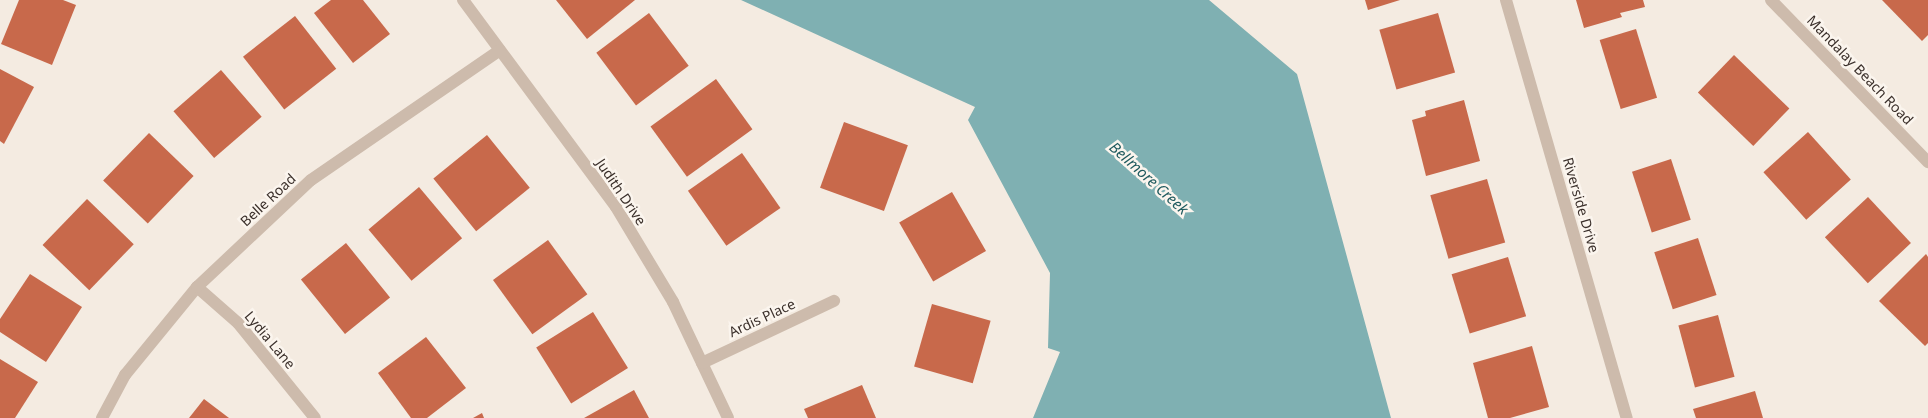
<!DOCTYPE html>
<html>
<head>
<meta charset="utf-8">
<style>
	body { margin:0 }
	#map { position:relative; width:1928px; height:418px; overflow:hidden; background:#f4ebe1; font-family:"Noto Sans",sans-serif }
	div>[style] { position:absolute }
	.water>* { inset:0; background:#7fb0b2 }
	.building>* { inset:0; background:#c8694b; transform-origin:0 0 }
	.minor>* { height:12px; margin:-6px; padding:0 6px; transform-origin:6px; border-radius:6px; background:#cdbbac }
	span { translate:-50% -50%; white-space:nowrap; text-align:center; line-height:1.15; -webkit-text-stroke:5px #fbf5ee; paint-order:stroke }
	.street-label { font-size:14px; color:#3b302b }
	.water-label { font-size:15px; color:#1f5a5e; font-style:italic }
</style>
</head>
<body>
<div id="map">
	<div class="water">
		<i style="clip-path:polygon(741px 0,1209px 0,1297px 74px,1391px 418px,1033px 418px,1060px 352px,1048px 348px,1050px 273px,968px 120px,975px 107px)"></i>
	</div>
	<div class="building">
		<i style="clip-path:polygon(19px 0,63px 0,76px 5px,52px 65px,1px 44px)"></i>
		<i style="clip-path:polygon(331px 0,363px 0,390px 34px,353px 63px,314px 13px)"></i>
		<i style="clip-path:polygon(556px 0,635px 0,587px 39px)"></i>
		<i style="clip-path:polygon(1365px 0,1400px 0,1368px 10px)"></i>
		<i style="clip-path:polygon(1576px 0,1643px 0,1645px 7px,1620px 13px,1622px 17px,1584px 28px)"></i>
		<i style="clip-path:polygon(1882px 0,1928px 0,1928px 35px,1922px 41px)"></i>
		<i style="left:649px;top:13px;width:66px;height:66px;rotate:53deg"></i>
		<i style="left:1438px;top:13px;width:62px;height:61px;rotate:74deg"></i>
		<i style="left:295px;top:16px;width:67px;height:66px;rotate:52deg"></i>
		<i style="left:1636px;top:29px;width:72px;height:38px;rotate:73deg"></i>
		<i style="left:1734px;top:55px;width:77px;height:52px;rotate:44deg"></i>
		<i style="clip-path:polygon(0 69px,34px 87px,4px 144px,0 141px)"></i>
		<i style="left:221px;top:70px;width:62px;height:63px;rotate:49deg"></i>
		<i style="left:716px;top:79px;width:62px;height:81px;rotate:54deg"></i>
		<i style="clip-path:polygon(1464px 100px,1480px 161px,1426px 176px,1412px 120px,1426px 116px,1425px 111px)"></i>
		<i style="left:844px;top:122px;width:68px;height:70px;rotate:20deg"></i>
		<i style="left:1808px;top:132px;width:64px;height:60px;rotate:48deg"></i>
		<i style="left:149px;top:133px;width:62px;height:66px;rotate:44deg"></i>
		<i style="left:487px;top:135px;width:68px;height:69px;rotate:51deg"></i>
		<i style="left:742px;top:153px;width:67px;height:66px;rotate:55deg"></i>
		<i style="left:1671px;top:159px;width:64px;height:41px;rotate:72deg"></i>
		<i style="left:1487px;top:179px;width:66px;height:59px;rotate:74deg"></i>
		<i style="left:419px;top:187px;width:67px;height:66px;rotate:50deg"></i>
		<i style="left:952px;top:192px;width:68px;height:61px;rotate:60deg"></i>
		<i style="left:1868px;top:197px;width:63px;height:59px;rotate:47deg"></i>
		<i style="left:87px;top:199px;width:65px;height:64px;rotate:44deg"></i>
		<i style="left:1698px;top:238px;width:60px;height:46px;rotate:72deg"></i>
		<i style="left:548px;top:240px;width:67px;height:68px;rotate:54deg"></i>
		<i style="left:346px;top:243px;width:70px;height:58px;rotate:51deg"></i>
		<i style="clip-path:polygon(1926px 254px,1928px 257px,1928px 343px,1925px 346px,1879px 301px)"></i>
		<i style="left:1508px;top:257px;width:62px;height:59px;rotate:73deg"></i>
		<i style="clip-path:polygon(30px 274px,82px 307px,46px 362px,0 332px,0 319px)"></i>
		<i style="left:932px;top:304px;width:61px;height:65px;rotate:16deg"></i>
		<i style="left:593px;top:312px;width:66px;height:67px;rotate:58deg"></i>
		<i style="left:1718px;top:315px;width:64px;height:41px;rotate:75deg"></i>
		<i style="clip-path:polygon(426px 337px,466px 388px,427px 418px,411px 418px,378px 373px)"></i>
		<i style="clip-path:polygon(1532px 346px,1549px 407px,1510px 418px,1488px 418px,1473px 363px)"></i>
		<i style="clip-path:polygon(0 359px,38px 382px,15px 418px,0 418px)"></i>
		<i style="clip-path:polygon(862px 385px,876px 418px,808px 418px,804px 409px)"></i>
		<i style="clip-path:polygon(634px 390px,649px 418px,584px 418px)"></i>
		<i style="clip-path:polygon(1755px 391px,1763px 418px,1696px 418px,1693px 409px)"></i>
		<i style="clip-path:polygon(204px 399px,229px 418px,189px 418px)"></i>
		<i style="clip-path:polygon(482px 413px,484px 418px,473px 418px)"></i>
	</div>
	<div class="minor">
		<i style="left:463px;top:0;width:257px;rotate:53.5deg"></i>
		<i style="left:616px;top:207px;width:111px;rotate:59deg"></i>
		<i style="left:673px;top:302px;width:128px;rotate:64.6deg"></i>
		<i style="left:1506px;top:0;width:435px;rotate:73.9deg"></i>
		<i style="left:1771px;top:0;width:226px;rotate:45.9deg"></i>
		<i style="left:197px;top:287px;width:55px;rotate:41.3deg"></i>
		<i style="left:238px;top:323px;width:122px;rotate:51deg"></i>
		<i style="left:702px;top:363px;width:146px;rotate:-25.2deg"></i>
		<i style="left:102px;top:418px;width:49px;rotate:-61.9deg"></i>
		<i style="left:125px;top:375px;width:114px;rotate:-50.7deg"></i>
		<i style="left:197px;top:287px;width:156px;rotate:-43.2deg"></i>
		<i style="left:311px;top:180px;width:229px;rotate:-34.5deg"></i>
	</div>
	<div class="street-label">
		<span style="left:1860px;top:70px;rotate:46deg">Mandalay Beach Road</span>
		<span style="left:621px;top:192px;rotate:56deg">Judith Drive</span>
		<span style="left:268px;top:200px;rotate:-43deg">Belle Road</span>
		<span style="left:1581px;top:205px;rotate:74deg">Riverside Drive</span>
		<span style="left:762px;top:318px;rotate:-25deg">Ardis Place</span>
		<span style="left:270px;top:340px;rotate:50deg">Lydia Lane</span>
	</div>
	<div class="water-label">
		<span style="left:1149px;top:178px;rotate:42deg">Bellmore Creek</span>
	</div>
</div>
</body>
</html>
